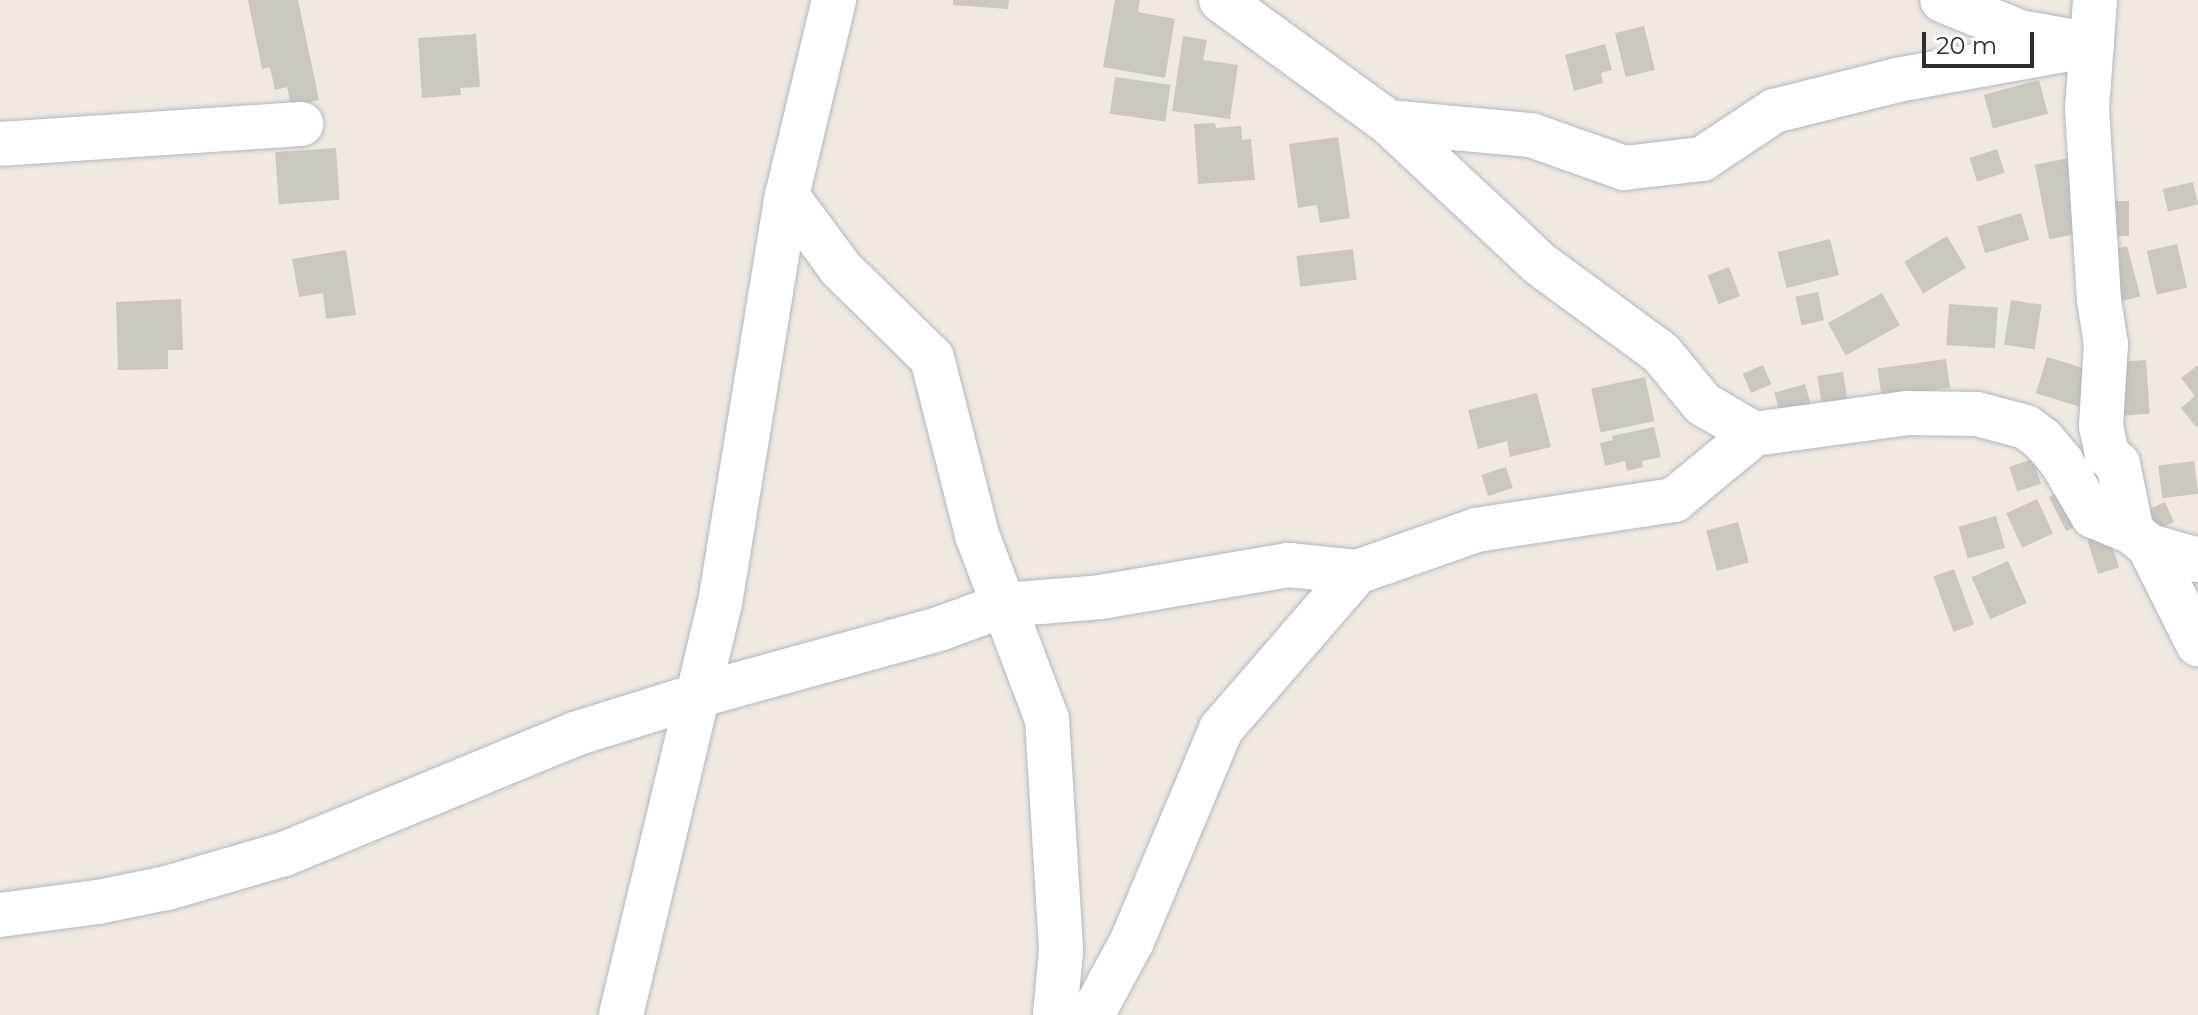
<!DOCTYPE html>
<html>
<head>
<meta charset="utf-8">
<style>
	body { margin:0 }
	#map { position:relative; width:2198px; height:1015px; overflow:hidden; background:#efe9e1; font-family:Montserrat,sans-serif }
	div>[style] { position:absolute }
	.building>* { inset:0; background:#cbc7bf; transform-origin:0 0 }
	.roads { filter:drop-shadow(0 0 2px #b4b7c1) drop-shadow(0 0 2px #b4b7c1) }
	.minor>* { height:44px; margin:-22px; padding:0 22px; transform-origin:22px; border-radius:22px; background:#fff }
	span { translate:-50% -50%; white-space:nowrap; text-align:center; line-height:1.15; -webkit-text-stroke:6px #fff; paint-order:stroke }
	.scale { position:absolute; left:1922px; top:32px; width:112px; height:36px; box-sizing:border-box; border:4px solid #2e2e2e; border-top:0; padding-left:10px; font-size:24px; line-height:28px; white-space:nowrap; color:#2e2e2e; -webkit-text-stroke:6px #fff; paint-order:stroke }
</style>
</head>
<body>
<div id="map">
	<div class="building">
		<i style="clip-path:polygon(248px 0,298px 0,319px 100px,291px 106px,287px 87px,275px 90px,270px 67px,262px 69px)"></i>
		<i style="clip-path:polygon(953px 0,1009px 0,1008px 9px,953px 5px)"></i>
		<i style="clip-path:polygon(1115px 0,1140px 0,1138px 12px,1175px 19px,1165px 78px,1103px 67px)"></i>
		<i style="left:1644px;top:26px;width:45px;height:30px;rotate:76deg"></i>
		<i style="clip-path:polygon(476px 34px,480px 87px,460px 88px,461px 95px,422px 98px,418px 38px)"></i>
		<i style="clip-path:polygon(1183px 36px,1207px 40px,1203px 60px,1238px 65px,1230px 119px,1172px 111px)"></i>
		<i style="clip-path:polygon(1605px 44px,1612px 70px,1601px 73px,1603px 83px,1574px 91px,1565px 55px)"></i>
		<i style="left:1115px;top:77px;width:56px;height:37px;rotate:8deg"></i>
		<i style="left:2039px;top:80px;width:35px;height:57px;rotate:75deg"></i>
		<i style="clip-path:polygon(1215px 123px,1216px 128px,1241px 126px,1242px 140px,1251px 139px,1255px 180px,1198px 184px,1194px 124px)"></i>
		<i style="clip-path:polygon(1338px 137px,1350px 218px,1320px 223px,1317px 205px,1298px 208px,1289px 144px)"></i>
		<i style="left:336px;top:148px;width:52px;height:61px;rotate:86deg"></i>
		<i style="left:1997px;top:149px;width:25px;height:29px;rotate:72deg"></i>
		<i style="left:2074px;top:157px;width:76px;height:40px;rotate:79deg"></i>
		<i style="left:2193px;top:182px;width:23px;height:31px;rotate:77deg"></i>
		<i style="left:2105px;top:201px;width:24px;height:35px"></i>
		<i style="left:2021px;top:213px;width:28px;height:46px;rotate:73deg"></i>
		<i style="left:1947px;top:236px;width:37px;height:50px;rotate:59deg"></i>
		<i style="left:1830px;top:239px;width:37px;height:54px;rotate:76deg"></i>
		<i style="left:2177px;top:244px;width:45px;height:31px;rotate:77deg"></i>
		<i style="left:2127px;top:246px;width:52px;height:26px;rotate:75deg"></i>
		<i style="left:1353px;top:249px;width:31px;height:57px;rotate:83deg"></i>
		<i style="clip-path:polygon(346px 250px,356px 315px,326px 319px,323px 293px,299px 297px,292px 259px)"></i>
		<i style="left:1729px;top:267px;width:31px;height:23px;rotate:69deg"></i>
		<i style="left:1818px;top:292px;width:29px;height:23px;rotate:78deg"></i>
		<i style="left:1882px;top:293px;width:37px;height:62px;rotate:61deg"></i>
		<i style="clip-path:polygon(181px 299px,183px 350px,168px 350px,168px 369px,118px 370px,116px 302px)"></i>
		<i style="left:2011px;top:300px;width:31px;height:45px;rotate:9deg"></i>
		<i style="left:1949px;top:304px;width:49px;height:41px;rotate:4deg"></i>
		<i style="left:2047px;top:357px;width:49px;height:38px;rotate:17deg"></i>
		<i style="left:1946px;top:359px;width:29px;height:69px;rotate:82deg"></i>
		<i style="left:2146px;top:360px;width:54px;height:32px;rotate:86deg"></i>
		<i style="left:1763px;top:365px;width:21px;height:22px;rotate:67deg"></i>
		<i style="clip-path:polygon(2198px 365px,2198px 426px,2196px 427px,2181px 408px,2195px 396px,2181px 378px)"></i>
		<i style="left:1843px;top:372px;width:31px;height:26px;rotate:81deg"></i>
		<i style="left:1645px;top:377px;width:45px;height:55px;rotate:78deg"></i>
		<i style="left:1805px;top:384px;width:25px;height:32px;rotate:74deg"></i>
		<i style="clip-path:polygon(1537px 393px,1551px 447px,1510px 457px,1507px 441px,1478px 449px,1468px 410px)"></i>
		<i style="clip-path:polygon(1654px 427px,1661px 457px,1642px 461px,1643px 467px,1627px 471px,1625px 461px,1605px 466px,1600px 443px,1613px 440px,1612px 436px)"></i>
		<i style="left:2033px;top:459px;width:26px;height:25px;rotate:72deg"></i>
		<i style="left:2194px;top:461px;width:33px;height:36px;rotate:83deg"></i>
		<i style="left:1506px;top:467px;width:22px;height:26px;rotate:72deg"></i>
		<i style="left:2065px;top:489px;width:38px;height:18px;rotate:63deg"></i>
		<i style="left:2037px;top:499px;width:38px;height:34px;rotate:65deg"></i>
		<i style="left:2165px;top:502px;width:22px;height:18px;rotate:66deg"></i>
		<i style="left:1996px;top:516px;width:33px;height:39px;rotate:74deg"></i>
		<i style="left:1738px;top:522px;width:42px;height:33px;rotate:75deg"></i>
		<i style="left:2108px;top:533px;width:36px;height:22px;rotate:72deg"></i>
		<i style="left:2008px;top:561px;width:46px;height:40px;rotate:66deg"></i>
		<i style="left:1954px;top:569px;width:59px;height:22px;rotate:70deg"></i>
	</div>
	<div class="roads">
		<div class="minor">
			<i style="left:834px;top:0;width:202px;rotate:103.5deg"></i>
			<i style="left:787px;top:196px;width:91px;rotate:53.5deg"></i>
			<i style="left:841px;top:269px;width:127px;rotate:44.4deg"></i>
			<i style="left:932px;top:358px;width:183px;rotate:75.7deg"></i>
			<i style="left:977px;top:535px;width:197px;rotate:69.2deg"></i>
			<i style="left:1047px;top:719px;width:232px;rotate:86.5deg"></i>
			<i style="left:1061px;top:951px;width:64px;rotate:95.4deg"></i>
			<i style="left:1221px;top:0;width:207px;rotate:36.1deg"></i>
			<i style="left:2095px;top:0;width:109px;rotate:94.2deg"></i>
			<i style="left:2087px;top:109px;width:191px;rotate:86.4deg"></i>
			<i style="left:2099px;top:300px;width:45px;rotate:81deg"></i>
			<i style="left:2106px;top:344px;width:82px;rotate:93.5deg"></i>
			<i style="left:2101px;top:426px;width:30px;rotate:78deg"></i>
			<i style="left:2107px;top:455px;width:14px;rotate:39deg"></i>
			<i style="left:2118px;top:464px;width:69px;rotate:78.4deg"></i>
			<i style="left:0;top:144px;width:302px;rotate:-3.8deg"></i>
			<i style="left:1754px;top:434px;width:59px;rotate:-149.5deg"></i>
			<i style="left:1703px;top:404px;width:66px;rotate:-129.5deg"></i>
			<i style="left:1661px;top:353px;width:149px;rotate:-143.7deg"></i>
			<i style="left:1541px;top:265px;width:209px;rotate:-136.9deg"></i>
			<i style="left:1388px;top:122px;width:144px;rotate:5.2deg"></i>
			<i style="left:1531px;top:135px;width:99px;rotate:19.5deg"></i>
			<i style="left:1624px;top:168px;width:79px;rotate:-6.6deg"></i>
			<i style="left:1702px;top:159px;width:87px;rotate:-33.7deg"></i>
			<i style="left:1774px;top:111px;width:127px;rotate:-14.1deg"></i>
			<i style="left:1897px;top:80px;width:198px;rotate:-10.2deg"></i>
			<i style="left:2092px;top:45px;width:73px;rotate:-169.8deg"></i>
			<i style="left:2020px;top:32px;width:84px;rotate:-157.7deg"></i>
			<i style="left:2149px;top:546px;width:110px;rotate:63.4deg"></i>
			<i style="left:0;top:915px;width:99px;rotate:-7.6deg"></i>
			<i style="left:98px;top:902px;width:70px;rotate:-11.5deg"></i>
			<i style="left:167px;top:888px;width:122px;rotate:-16.2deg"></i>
			<i style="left:284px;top:854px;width:315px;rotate:-22.4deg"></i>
			<i style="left:575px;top:734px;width:127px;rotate:-17.4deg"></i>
			<i style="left:696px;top:696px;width:252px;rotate:-15.4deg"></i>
			<i style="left:939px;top:629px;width:69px;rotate:-20.3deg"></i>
			<i style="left:1004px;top:605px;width:97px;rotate:-4.7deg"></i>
			<i style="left:1101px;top:597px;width:190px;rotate:-9.7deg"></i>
			<i style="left:1288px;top:565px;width:69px;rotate:5.8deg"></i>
			<i style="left:1357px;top:572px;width:126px;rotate:-19.4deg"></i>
			<i style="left:1476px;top:530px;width:200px;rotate:-8.6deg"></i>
			<i style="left:1674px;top:500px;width:104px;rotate:-39.5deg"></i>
			<i style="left:1754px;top:434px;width:154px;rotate:-7.8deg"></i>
			<i style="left:1907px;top:413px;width:70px;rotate:0.8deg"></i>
			<i style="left:1977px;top:414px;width:51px;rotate:14.9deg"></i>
			<i style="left:2026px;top:427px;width:21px;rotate:37deg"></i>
			<i style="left:2043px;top:440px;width:30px;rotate:50deg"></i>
			<i style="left:2062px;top:463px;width:61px;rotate:59.7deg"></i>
			<i style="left:2093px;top:516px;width:42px;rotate:22.3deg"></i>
			<i style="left:2132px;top:532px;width:22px;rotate:39deg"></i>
			<i style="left:2149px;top:546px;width:51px;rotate:15.9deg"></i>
			<i style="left:621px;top:1015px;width:424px;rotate:-76.5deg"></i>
			<i style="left:720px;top:603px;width:412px;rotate:-80.7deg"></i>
			<i style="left:1092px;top:1015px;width:84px;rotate:-61.6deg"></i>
			<i style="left:1132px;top:941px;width:230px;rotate:-67.2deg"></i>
			<i style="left:1221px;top:729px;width:208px;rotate:-49.1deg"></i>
		</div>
	</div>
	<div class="scale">20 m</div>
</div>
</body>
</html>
